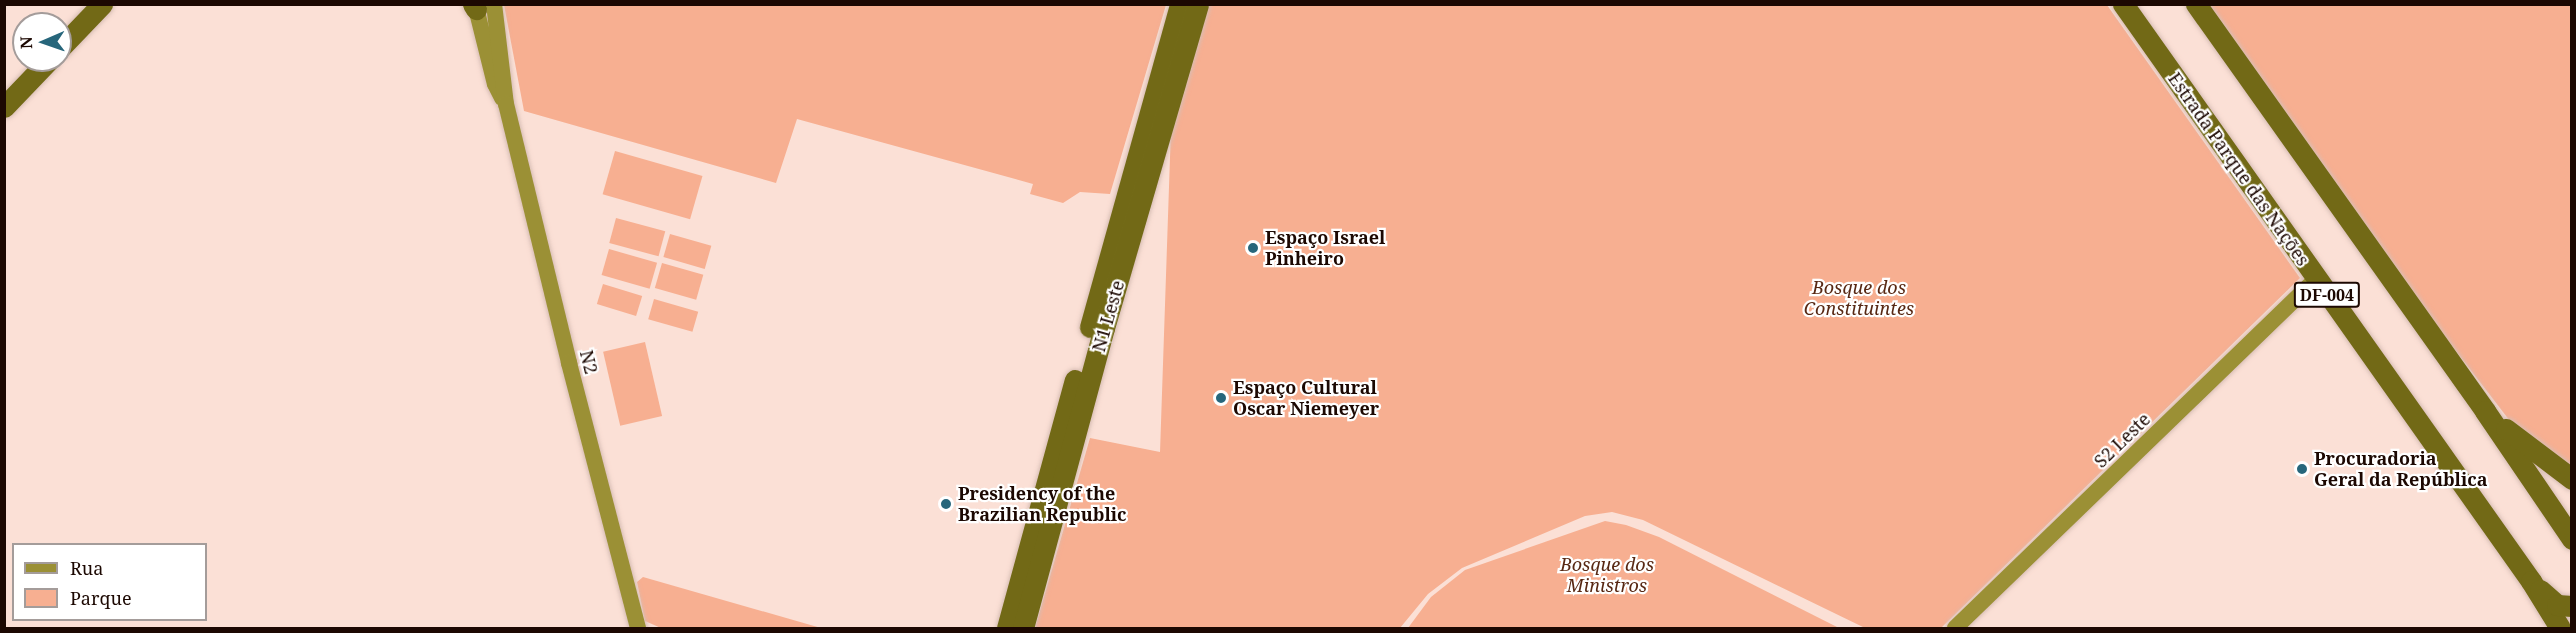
<!DOCTYPE html>
<html>
<head>
<meta charset="utf-8">
<style>
	body { margin:0 }
	#map { position:relative; width:2576px; height:633px; overflow:hidden; background:#fbe0d6; font-family:"Noto Serif",serif }
	div>[style] { position:absolute }
	.green>* { inset:0; background:#f7af91; transform-origin:0 0 }
	.roads { filter:drop-shadow(0 0 2px #d7bdb4) drop-shadow(0 0 2px #d7bdb4) }
	.secondary>* { height:16px; margin:-8px; padding:0 8px; transform-origin:8px; border-radius:8px; background:#9b9035 }
	.highway>* { height:21px; margin:-10.5px; padding:0 10.5px; transform-origin:10.5px; border-radius:10.5px; background:#726916 }
	.dots>* { width:16px; height:16px; translate:-50% -50%; box-sizing:border-box; border:3px solid #fff; border-radius:50% }
	span { translate:-50% -50%; white-space:nowrap; text-align:center; line-height:1.15; -webkit-text-stroke:4.5px #fff; paint-order:stroke }
	.shield-label span { padding:2px 4px; background:#fff; border:2px solid; border-radius:4px; -webkit-text-stroke-width:0 }
	.shield-label { font-size:16px; color:#1c0802; font-weight:700 }
	.street-label { font-size:18px; color:#1c0802 }
	.poi-label { font-size:18px; color:#1c0802; font-weight:700 }
	.left { translate:0 -50%; text-align:left }
	.park-label { font-size:18px; color:#582813; font-style:italic }
	.frame { position:absolute; inset:0; border:6px solid #1c0802; pointer-events:none }
	.legend { position:absolute; left:12px; top:543px; width:195px; height:78px; box-sizing:border-box; background:#fff; border:2px solid #a49c9a; margin:0; padding:8px 10px; list-style:none; font-size:18px; color:#1c0802 }
	.legend li { display:flex; align-items:center; gap:12px; height:30px }
	.legend b { width:30px; border:2px solid #a49c9a }
	.north { position:absolute; left:12px; top:12px; width:60px; height:60px; box-sizing:border-box; background:#fff; border:2px solid #a49c9a; border-radius:50%; rotate:268deg; font-size:16px; font-weight:700; line-height:24px; text-align:center; color:#1c0802 }
	.north::after { content:''; display:block; margin:auto; width:21px; height:27px; background:#27667b; clip-path:polygon(50% 0,100% 100%,50% 72%,0 100%) }
</style>
</head>
<body>
<div id="map">
	<div class="green">
		<i style="clip-path:polygon(504px 5px,504px 4px,1166px 5px,1110px 194px,1080px 192px,1063px 203px,1030px 194px,1033px 184px,797px 119px,776px 183px,524px 111px)"></i>
		<i style="clip-path:polygon(1206px 5px,2107px 5px,2300px 278px,1941px 628px,1865px 628px,1643px 520px,1612px 512px,1585px 516px,1462px 568px,1428px 594px,1400px 628px,1035px 628px,1090px 438px,1160px 452px,1171px 128px)"></i>
		<i style="clip-path:polygon(2206px 5px,2571px 5px,2571px 472px,2513px 425px,2409px 290px)"></i>
		<i style="left:615px;top:151px;width:91px;height:45px;rotate:16deg"></i>
		<i style="left:616px;top:218px;width:51px;height:26px;rotate:15deg"></i>
		<i style="left:670px;top:234px;width:43px;height:24px;rotate:16deg"></i>
		<i style="left:609px;top:249px;width:50px;height:27px;rotate:16deg"></i>
		<i style="left:662px;top:263px;width:43px;height:26px;rotate:16deg"></i>
		<i style="left:603px;top:284px;width:41px;height:21px;rotate:17deg"></i>
		<i style="left:654px;top:299px;width:46px;height:21px;rotate:16deg"></i>
		<i style="left:645px;top:342px;width:76px;height:43px;rotate:77deg"></i>
		<i style="clip-path:polygon(1605px 521px,1626px 525px,1659px 537px,1839px 628px,1408px 628px,1431px 597px,1465px 570px)"></i>
		<i style="clip-path:polygon(643px 577px,821px 628px,661px 628px,645px 621px,637px 582px)"></i>
	</div>
	<div class="roads">
		<div class="secondary">
			<i style="left:475px;top:4px;width:82px;rotate:76deg"></i>
			<i style="left:495px;top:84px;width:16px;rotate:63deg"></i>
			<i style="left:494px;top:4px;width:101px;rotate:83.2deg"></i>
			<i style="left:506px;top:104px;width:267px;rotate:76.3deg"></i>
			<i style="left:569px;top:363px;width:274px;rotate:75.4deg"></i>
			<i style="left:1955px;top:628px;width:502px;rotate:-44.03deg"></i>
		</div>
		<div class="highway">
			<i style="left:473px;top:4px;width:6px;rotate:59deg"></i>
			<i style="left:2123px;top:4px;width:707px;rotate:54.74deg"></i>
			<i style="left:2531px;top:581px;width:55px;rotate:58.3deg"></i>
			<i style="left:2196px;top:4px;width:499px;rotate:54.6deg"></i>
			<i style="left:2485px;top:411px;width:155px;rotate:55.8deg"></i>
			<i style="left:60px;top:48px;width:61px;rotate:-46.3deg"></i>
			<i style="left:4px;top:107px;width:65px;rotate:-46.2deg"></i>
			<i style="left:1090px;top:327px;width:335px;rotate:-74.4deg"></i>
			<i style="left:2506px;top:429px;width:83px;rotate:37.1deg"></i>
			<i style="left:2540px;top:590px;width:23px;rotate:41deg"></i>
			<i style="left:2557px;top:605px;width:15px;rotate:4deg"></i>
			<i style="left:1007px;top:628px;width:257px;rotate:-74.7deg"></i>
			<i style="left:1023px;top:628px;width:311px;rotate:-74.9deg"></i>
			<i style="left:1104px;top:328px;width:337px;rotate:-73.8deg"></i>
		</div>
	</div>
	<div class="dots">
		<i style="left:1253px;top:248px;background:#27667b"></i>
		<i style="left:1221px;top:398px;background:#27667b"></i>
		<i style="left:2302px;top:469px;background:#27667b"></i>
		<i style="left:946px;top:504px;background:#27667b"></i>
	</div>
	<div class="shield-label">
		<span style="left:2327px;top:295px">DF-004</span>
	</div>
	<div class="street-label">
		<span style="left:2239px;top:169px;rotate:55deg">Estrada Parque das Nações</span>
		<span style="left:1108px;top:316px;rotate:-74deg">N1 Leste</span>
		<span style="left:589px;top:362px;rotate:76deg">N2</span>
		<span style="left:2122px;top:440px;rotate:-44deg">S2 Leste</span>
	</div>
	<div class="poi-label">
		<span class="left" style="left:1265px;top:248px">Espaço Israel<br>Pinheiro</span>
		<span class="left" style="left:1233px;top:398px">Espaço Cultural<br>Oscar Niemeyer</span>
		<span class="left" style="left:2314px;top:469px">Procuradoria<br>Geral da República</span>
		<span class="left" style="left:958px;top:504px">Presidency of the<br>Brazilian Republic</span>
	</div>
	<div class="park-label">
		<span style="left:1859px;top:298px">Bosque dos<br>Constituintes</span>
		<span style="left:1607px;top:575px">Bosque dos<br>Ministros</span>
	</div>
	<div class="frame"></div>
	<ul class="legend">
	<li><b style="height:8px;background:#9b9035"></b>Rua</li>
	<li><b style="height:16px;background:#f7af91"></b>Parque</li>
	</ul>
	<div class="north">N</div>
</div>
</body>
</html>
